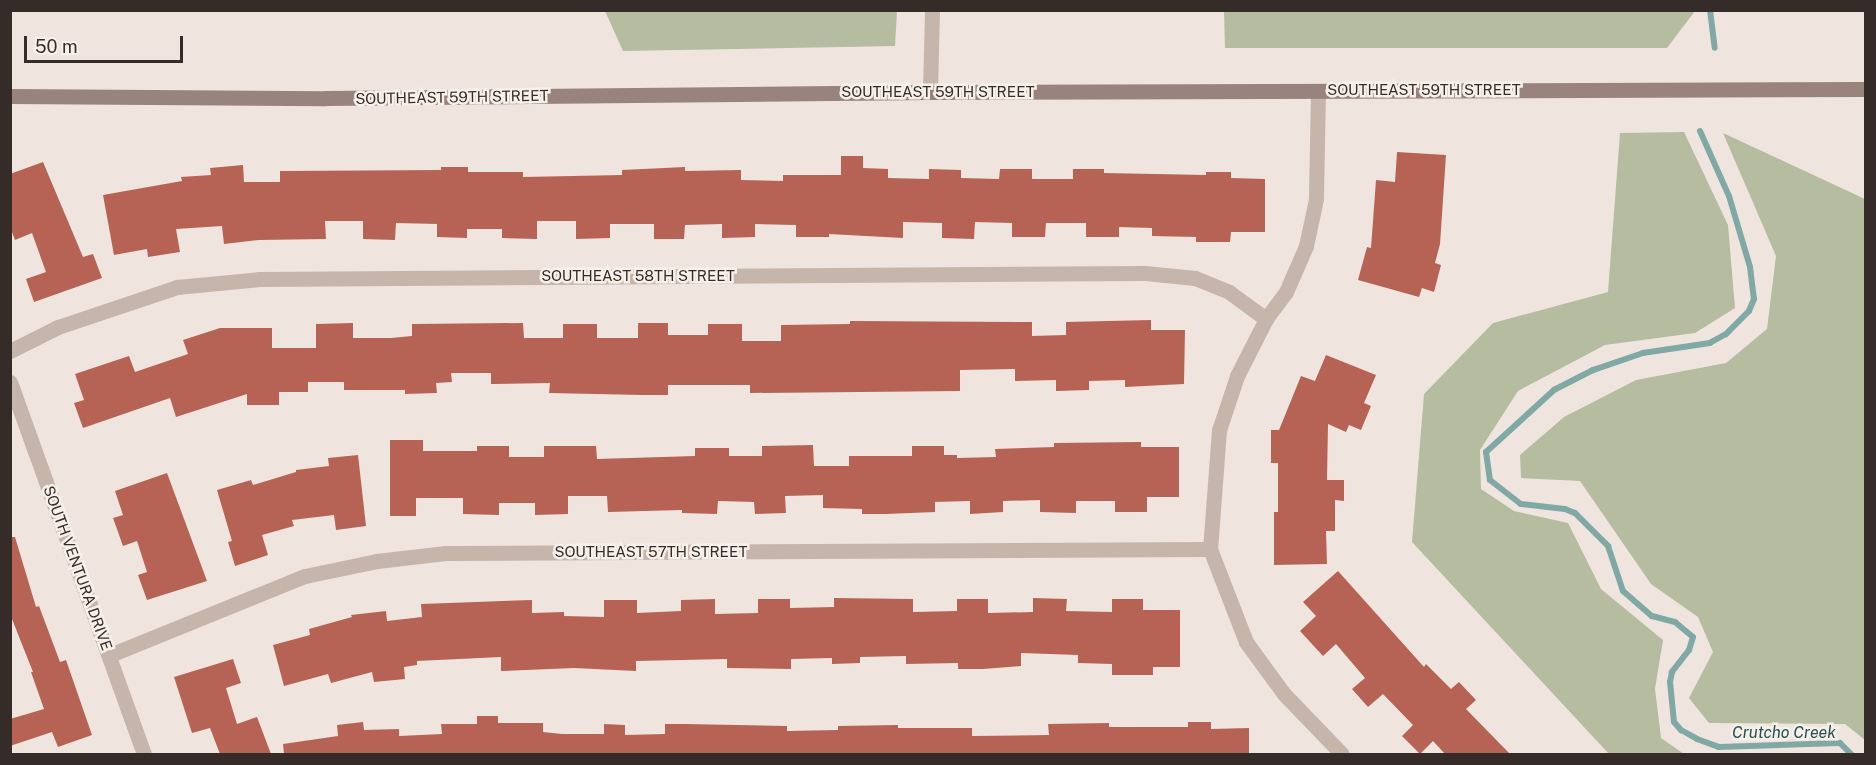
<!DOCTYPE html>
<html>
<head>
<meta charset="utf-8">
<style>
	body { margin:0 }
	#map { position:relative; width:1876px; height:765px; overflow:hidden; background:#efe5de; font-family:"Public Sans",sans-serif }
	div>[style] { position:absolute }
	.green>* { inset:0; background:#b6bca0 }
	.stream>* { height:6px; margin:-3px; padding:0 3px; transform-origin:3px; border-radius:3px; background:#80a9a6 }
	.building>* { inset:0; background:#b66355 }
	.street>* { height:15px; margin:-7.5px; padding:0 7.5px; transform-origin:7.5px; border-radius:7.5px; background:#c6b5ab }
	.secondary>* { height:15px; margin:-7.5px; padding:0 7.5px; transform-origin:7.5px; border-radius:7.5px; background:#99847d }
	span { translate:-50% -50%; white-space:nowrap; text-align:center; line-height:1.15; -webkit-text-stroke:5px #f7f0ea; paint-order:stroke }
	.street-label { font-size:15px; color:#352c29 }
	.water-label { font-size:16px; color:#24514f; font-style:italic }
	.frame { position:absolute; inset:0; border:12px solid #352c29; pointer-events:none }
	.scale { position:absolute; left:24px; top:36px; width:159px; height:27px; box-sizing:border-box; border:3px solid #352c29; border-top:0; padding-left:8px; font-size:18px; line-height:21px; white-space:nowrap; color:#352c29; -webkit-text-stroke:4px #f7f0ea; paint-order:stroke }
</style>
</head>
<body>
<div id="map">
	<div class="green">
		<i style="clip-path:polygon(605px 11px,897px 11px,895px 46px,623px 51px)"></i>
		<i style="clip-path:polygon(1224px 11px,1224px 10px,1695px 11px,1667px 48px,1225px 48px)"></i>
		<i style="clip-path:polygon(1684px 132px,1728px 225px,1735px 308px,1695px 333px,1605px 345px,1518px 391px,1480px 450px,1481px 489px,1514px 511px,1568px 523px,1601px 589px,1663px 640px,1655px 689px,1661px 738px,1684px 754px,1609px 754px,1412px 542px,1424px 394px,1493px 323px,1608px 292px,1620px 133px)"></i>
		<i style="clip-path:polygon(1723px 133px,1865px 199px,1865px 740px,1845px 724px,1709px 723px,1689px 698px,1713px 652px,1698px 617px,1651px 584px,1580px 481px,1521px 478px,1520px 455px,1564px 417px,1636px 380px,1726px 363px,1767px 329px,1776px 256px)"></i>
	</div>
	<div class="stream">
		<i style="left:1710px;top:10px;width:38px;rotate:83deg"></i>
		<i style="left:1700px;top:131px;width:71px;rotate:66deg"></i>
		<i style="left:1729px;top:196px;width:74px;rotate:73.5deg"></i>
		<i style="left:1750px;top:267px;width:32px;rotate:83deg"></i>
		<i style="left:1754px;top:299px;width:13px;rotate:113deg"></i>
		<i style="left:1749px;top:311px;width:33px;rotate:135deg"></i>
		<i style="left:1726px;top:334px;width:18px;rotate:151deg"></i>
		<i style="left:1710px;top:343px;width:68px;rotate:171.5deg"></i>
		<i style="left:1643px;top:353px;width:53px;rotate:161.2deg"></i>
		<i style="left:1593px;top:370px;width:44px;rotate:152.9deg"></i>
		<i style="left:1554px;top:390px;width:92px;rotate:137.6deg"></i>
		<i style="left:1486px;top:452px;width:28px;rotate:82deg"></i>
		<i style="left:1490px;top:480px;width:39px;rotate:38deg"></i>
		<i style="left:1521px;top:504px;width:44px;rotate:6.5deg"></i>
		<i style="left:1565px;top:509px;width:11px;rotate:22deg"></i>
		<i style="left:1575px;top:513px;width:47px;rotate:45deg"></i>
		<i style="left:1608px;top:546px;width:47px;rotate:71.6deg"></i>
		<i style="left:1623px;top:591px;width:38px;rotate:41deg"></i>
		<i style="left:1652px;top:616px;width:24px;rotate:15deg"></i>
		<i style="left:1675px;top:622px;width:23px;rotate:40deg"></i>
		<i style="left:1693px;top:637px;width:14px;rotate:107deg"></i>
		<i style="left:1689px;top:650px;width:28px;rotate:128deg"></i>
		<i style="left:1672px;top:672px;width:10px;rotate:101deg"></i>
		<i style="left:1670px;top:682px;width:40px;rotate:84.3deg"></i>
		<i style="left:1674px;top:722px;width:11px;rotate:49deg"></i>
		<i style="left:1681px;top:730px;width:18px;rotate:29deg"></i>
		<i style="left:1697px;top:739px;width:23px;rotate:20deg"></i>
		<i style="left:1719px;top:747px;width:121px;rotate:-1.9deg"></i>
		<i style="left:1840px;top:743px;width:16px;rotate:45deg"></i>
	</div>
	<div class="building">
		<i style="clip-path:polygon(1397px 152px,1446px 155px,1440px 244px,1435px 263px,1441px 265px,1434px 292px,1422px 288px,1419px 297px,1358px 280px,1367px 247px,1371px 248px,1376px 180px,1395px 182px)"></i>
		<i style="clip-path:polygon(841px 156px,863px 156px,863px 168px,888px 169px,888px 178px,929px 179px,929px 169px,961px 170px,961px 178px,999px 179px,1000px 169px,1032px 169px,1032px 179px,1073px 179px,1073px 169px,1104px 169px,1104px 173px,1206px 175px,1206px 172px,1231px 172px,1231px 178px,1265px 179px,1265px 232px,1231px 232px,1230px 242px,1196px 242px,1196px 237px,1152px 236px,1152px 228px,1119px 227px,1119px 237px,1086px 237px,1086px 223px,1046px 223px,1045px 237px,1012px 237px,1012px 223px,975px 222px,974px 239px,942px 238px,942px 223px,903px 222px,903px 238px,829px 234px,829px 237px,796px 237px,796px 225px,755px 224px,755px 237px,722px 238px,722px 224px,685px 225px,684px 239px,654px 239px,654px 224px,610px 224px,610px 238px,576px 239px,576px 221px,537px 221px,537px 239px,502px 238px,502px 229px,467px 229px,467px 238px,437px 237px,437px 224px,396px 223px,395px 240px,363px 239px,363px 221px,325px 221px,326px 239px,259px 240px,224px 244px,222px 226px,176px 229px,180px 252px,148px 257px,147px 249px,114px 255px,103px 195px,182px 181px,181px 177px,211px 175px,210px 168px,243px 165px,244px 182px,280px 182px,280px 171px,441px 170px,441px 167px,468px 167px,468px 172px,523px 172px,523px 177px,622px 175px,622px 170px,685px 167px,685px 171px,741px 170px,741px 180px,783px 181px,783px 175px,841px 175px)"></i>
		<i style="clip-path:polygon(43px 162px,83px 257px,93px 254px,102px 278px,34px 302px,26px 279px,46px 272px,32px 233px,15px 240px,10px 227px,10px 174px)"></i>
		<i style="clip-path:polygon(1151px 320px,1151px 330px,1185px 330px,1184px 384px,1125px 387px,1125px 380px,1089px 381px,1089px 390px,1056px 391px,1056px 380px,1015px 381px,1015px 369px,960px 370px,960px 391px,750px 393px,750px 385px,668px 385px,668px 395px,642px 395px,549px 393px,550px 383px,491px 384px,491px 373px,451px 373px,452px 382px,436px 383px,437px 393px,405px 394px,405px 390px,344px 390px,344px 382px,308px 382px,308px 392px,279px 392px,279px 405px,247px 405px,247px 394px,176px 417px,170px 398px,83px 428px,74px 403px,84px 400px,75px 374px,129px 356px,135px 372px,188px 354px,183px 340px,220px 328px,272px 328px,272px 348px,316px 348px,316px 324px,353px 323px,353px 338px,391px 338px,412px 336px,412px 324px,523px 323px,524px 338px,563px 338px,563px 324px,597px 324px,597px 338px,638px 338px,638px 323px,668px 323px,668px 335px,708px 335px,708px 324px,742px 324px,742px 341px,781px 341px,781px 325px,850px 324px,850px 321px,1032px 322px,1032px 336px,1066px 335px,1066px 322px)"></i>
		<i style="clip-path:polygon(1326px 355px,1376px 375px,1364px 403px,1371px 406px,1361px 430px,1349px 425px,1346px 432px,1328px 424px,1327px 480px,1344px 480px,1344px 501px,1335px 500px,1335px 531px,1326px 531px,1327px 564px,1274px 565px,1274px 512px,1278px 512px,1278px 463px,1271px 463px,1271px 430px,1279px 430px,1301px 376px,1315px 381px)"></i>
		<i style="clip-path:polygon(390px 440px,423px 440px,423px 451px,477px 451px,477px 446px,509px 446px,509px 457px,544px 457px,544px 446px,596px 446px,597px 459px,695px 456px,695px 448px,729px 448px,729px 456px,762px 456px,762px 446px,813px 445px,814px 466px,849px 466px,849px 456px,912px 456px,912px 446px,944px 446px,944px 455px,957px 455px,957px 458px,996px 457px,995px 449px,1054px 447px,1054px 443px,1141px 442px,1141px 447px,1179px 447px,1179px 497px,1147px 497px,1147px 512px,1115px 512px,1115px 501px,1076px 501px,1076px 513px,1040px 512px,1040px 500px,1003px 501px,1003px 512px,970px 514px,970px 501px,935px 502px,935px 512px,886px 514px,862px 514px,862px 509px,823px 508px,823px 495px,785px 496px,786px 513px,755px 514px,754px 502px,718px 501px,717px 514px,682px 513px,682px 510px,608px 512px,607px 496px,568px 496px,568px 514px,535px 515px,535px 503px,499px 503px,499px 515px,463px 514px,463px 498px,416px 498px,416px 516px,390px 516px)"></i>
		<i style="clip-path:polygon(358px 455px,366px 526px,336px 530px,334px 515px,292px 520px,294px 526px,262px 535px,268px 555px,235px 566px,228px 542px,232px 541px,217px 490px,251px 480px,253px 485px,296px 472px,296px 470px,329px 466px,328px 458px)"></i>
		<i style="clip-path:polygon(167px 473px,207px 581px,147px 600px,138px 575px,147px 572px,137px 541px,123px 546px,113px 518px,123px 515px,115px 491px)"></i>
		<i style="clip-path:polygon(10px 537px,15px 537px,36px 607px,39px 606px,60px 662px,66px 660px,92px 735px,58px 747px,52px 732px,10px 746px,10px 719px,44px 709px,31px 672px,33px 672px,10px 614px)"></i>
		<i style="clip-path:polygon(1338px 571px,1424px 667px,1426px 664px,1451px 689px,1459px 682px,1476px 700px,1466px 709px,1510px 754px,1445px 754px,1433px 741px,1420px 754px,1402px 736px,1413px 725px,1383px 694px,1368px 707px,1352px 689px,1365px 678px,1336px 644px,1323px 656px,1300px 631px,1316px 616px,1303px 602px)"></i>
		<i style="clip-path:polygon(834px 598px,913px 599px,913px 612px,957px 611px,957px 599px,988px 599px,988px 613px,1033px 612px,1033px 598px,1067px 599px,1066px 611px,1112px 612px,1112px 599px,1143px 599px,1143px 610px,1180px 610px,1180px 667px,1153px 667px,1153px 675px,1112px 675px,1112px 664px,1078px 663px,1078px 655px,1021px 653px,1021px 666px,983px 669px,958px 669px,958px 663px,906px 664px,906px 656px,860px 657px,860px 663px,832px 664px,832px 658px,791px 659px,791px 669px,727px 668px,727px 659px,636px 661px,636px 671px,574px 668px,501px 671px,501px 657px,417px 661px,417px 665px,404px 667px,405px 679px,374px 682px,372px 672px,331px 683px,328px 674px,284px 686px,273px 645px,310px 635px,309px 629px,352px 617px,351px 615px,386px 611px,387px 621px,422px 617px,421px 604px,532px 600px,532px 613px,564px 612px,564px 616px,604px 617px,604px 600px,637px 600px,637px 613px,681px 611px,681px 600px,715px 599px,715px 614px,758px 613px,758px 599px,790px 599px,790px 608px,834px 607px)"></i>
		<i style="clip-path:polygon(233px 659px,241px 683px,226px 688px,237px 724px,257px 717px,271px 754px,220px 754px,210px 728px,192px 733px,174px 677px)"></i>
		<i style="clip-path:polygon(477px 716px,498px 716px,498px 723px,543px 723px,543px 732px,562px 734px,604px 734px,604px 724px,625px 725px,625px 735px,665px 734px,665px 724px,685px 724px,787px 726px,787px 731px,838px 730px,838px 726px,898px 725px,898px 728px,972px 728px,972px 736px,1049px 735px,1048px 724px,1109px 723px,1109px 727px,1188px 727px,1188px 722px,1211px 722px,1211px 729px,1249px 728px,1249px 754px,284px 754px,283px 744px,338px 736px,337px 725px,363px 722px,364px 730px,399px 729px,399px 736px,442px 734px,441px 724px,477px 724px)"></i>
	</div>
	<div class="street">
		<i style="left:1318px;top:91px;width:108px;rotate:91.1deg"></i>
		<i style="left:1316px;top:199px;width:48px;rotate:102deg"></i>
		<i style="left:1306px;top:246px;width:50px;rotate:113.5deg"></i>
		<i style="left:1286px;top:292px;width:34px;rotate:127deg"></i>
		<i style="left:1266px;top:319px;width:64px;rotate:117deg"></i>
		<i style="left:1237px;top:376px;width:57px;rotate:108.4deg"></i>
		<i style="left:1219px;top:430px;width:119px;rotate:94.3deg"></i>
		<i style="left:1210px;top:549px;width:100px;rotate:68.8deg"></i>
		<i style="left:1246px;top:642px;width:64px;rotate:53.8deg"></i>
		<i style="left:1284px;top:694px;width:83px;rotate:46deg"></i>
		<i style="left:930px;top:92px;width:82px;rotate:-88.6deg"></i>
		<i style="left:10px;top:351px;width:54px;rotate:-26.6deg"></i>
		<i style="left:58px;top:327px;width:126px;rotate:-18.6deg"></i>
		<i style="left:177px;top:287px;width:83px;rotate:-5.5deg"></i>
		<i style="left:260px;top:279px;width:885px;rotate:-0.39deg"></i>
		<i style="left:1145px;top:273px;width:50px;rotate:5.7deg"></i>
		<i style="left:1195px;top:278px;width:37px;rotate:22deg"></i>
		<i style="left:1229px;top:292px;width:46px;rotate:36.1deg"></i>
		<i style="left:10px;top:382px;width:395px;rotate:70.2deg"></i>
		<i style="left:110px;top:655px;width:210px;rotate:-22.1deg"></i>
		<i style="left:305px;top:576px;width:74px;rotate:-11.8deg"></i>
		<i style="left:377px;top:561px;width:69px;rotate:-6.6deg"></i>
		<i style="left:446px;top:553px;width:764px;rotate:-0.3deg"></i>
	</div>
	<div class="secondary">
		<i style="left:10px;top:96px;width:316px;rotate:0.4deg"></i>
		<i style="left:326px;top:98px;width:604px;rotate:-0.57deg"></i>
		<i style="left:930px;top:92px;width:936px;rotate:-0.18deg"></i>
	</div>
	<div class="street-label">
		<span style="left:1424px;top:90px">SOUTHEAST 59TH STREET</span>
		<span style="left:938px;top:92px">SOUTHEAST 59TH STREET</span>
		<span style="left:452px;top:97px;rotate:-1deg">SOUTHEAST 59TH STREET</span>
		<span style="left:638px;top:276px">SOUTHEAST 58TH STREET</span>
		<span style="left:651px;top:552px">SOUTHEAST 57TH STREET</span>
		<span style="left:78px;top:568px;rotate:70deg">SOUTH VENTURA DRIVE</span>
	</div>
	<div class="water-label">
		<span style="left:1784px;top:733px">Crutcho Creek</span>
	</div>
	<div class="frame"></div>
	<div class="scale">50 m</div>
</div>
</body>
</html>
